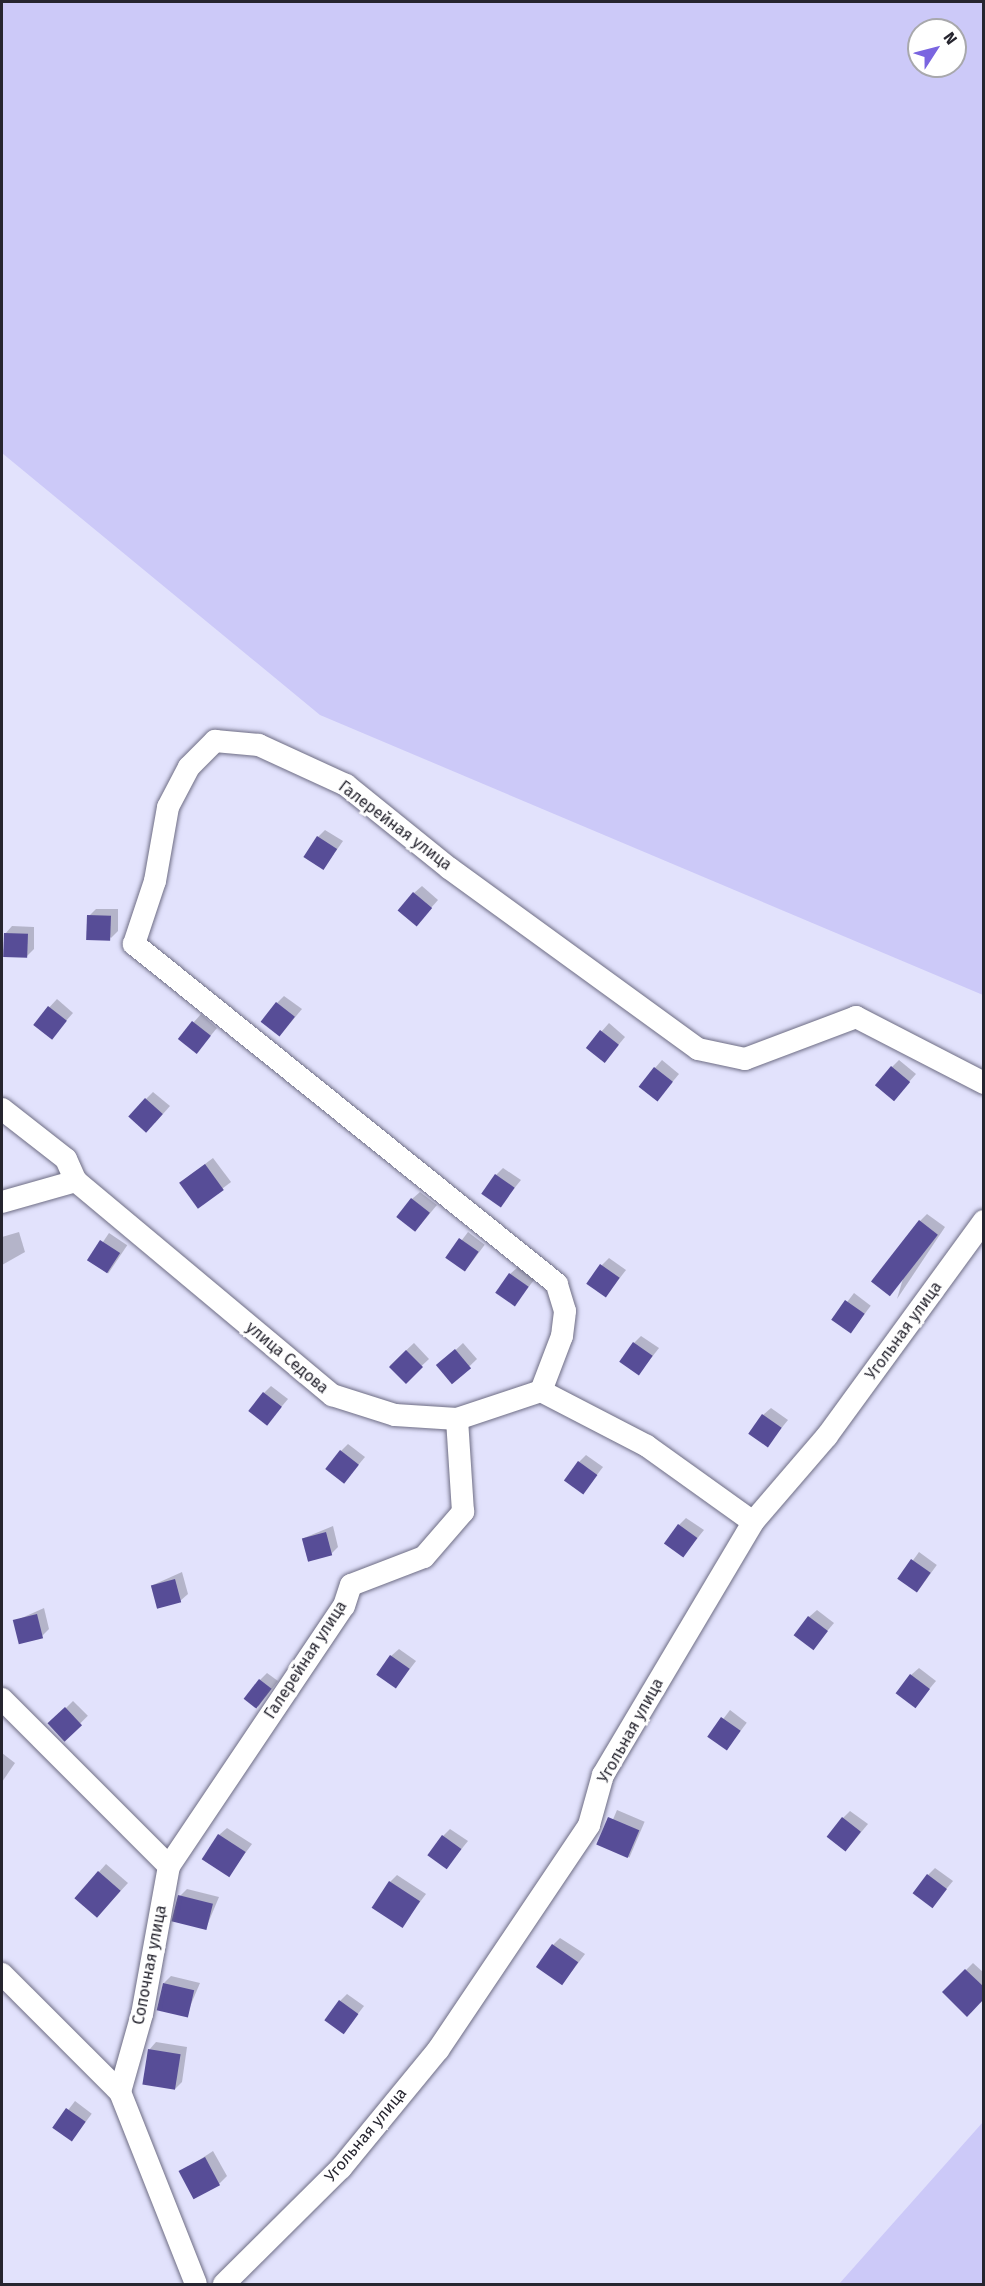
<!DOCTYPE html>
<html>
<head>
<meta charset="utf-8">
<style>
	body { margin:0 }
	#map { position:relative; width:985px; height:2286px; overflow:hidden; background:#e2e2fc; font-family:"Fira Sans",sans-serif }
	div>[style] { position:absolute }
	.green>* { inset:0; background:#ccc9f8 }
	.shadow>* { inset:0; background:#0003; transform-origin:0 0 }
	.building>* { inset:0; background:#574d97; transform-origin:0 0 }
	.roads { filter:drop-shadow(0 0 2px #6e6d84) drop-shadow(0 0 2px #6e6d84) }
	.minor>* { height:22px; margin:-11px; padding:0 11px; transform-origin:11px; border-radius:11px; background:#fff }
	span { translate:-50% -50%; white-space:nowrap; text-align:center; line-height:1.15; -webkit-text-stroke:6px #fff; paint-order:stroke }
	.street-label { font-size:16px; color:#26252f }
	.frame { position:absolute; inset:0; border:3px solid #26252f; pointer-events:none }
	.north { position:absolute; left:907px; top:18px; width:60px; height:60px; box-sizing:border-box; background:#fff; border:2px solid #a8a8ac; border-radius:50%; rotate:54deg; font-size:16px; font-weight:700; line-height:24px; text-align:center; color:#26252f }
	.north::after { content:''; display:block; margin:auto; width:21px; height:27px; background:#7a65e0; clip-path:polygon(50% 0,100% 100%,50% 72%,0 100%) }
</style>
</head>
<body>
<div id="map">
	<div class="green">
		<i style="clip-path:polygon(evenodd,2px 2px,983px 2px,983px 995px,320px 715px,2px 453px,2px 2px,919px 30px,955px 30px,955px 66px,919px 66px,919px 30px)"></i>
		<i style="clip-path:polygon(983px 2122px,983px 2284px,839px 2284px)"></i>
	</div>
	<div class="shadow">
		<i style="clip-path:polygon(325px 830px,343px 841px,324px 868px,318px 837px)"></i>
		<i style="clip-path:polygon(422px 886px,438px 900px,423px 917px,414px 893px)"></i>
		<i style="clip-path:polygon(96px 909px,118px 909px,118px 931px,111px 938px,89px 916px)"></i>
		<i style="clip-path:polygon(12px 926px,34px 927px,34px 949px,27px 956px,5px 934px)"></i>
		<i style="clip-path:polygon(284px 996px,302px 1009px,281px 1034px,277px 1003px)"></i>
		<i style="clip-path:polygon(57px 999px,73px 1013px,58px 1030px,34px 1024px)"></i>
		<i style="clip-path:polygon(201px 1014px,217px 1028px,202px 1046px,179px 1039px)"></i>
		<i style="clip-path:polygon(609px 1023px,625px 1037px,610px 1055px,587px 1048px)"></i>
		<i style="clip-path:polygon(662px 1060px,679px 1074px,664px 1092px,640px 1085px)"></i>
		<i style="clip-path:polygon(899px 1060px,916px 1074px,901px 1091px,892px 1067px)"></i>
		<i style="clip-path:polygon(153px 1092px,170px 1106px,155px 1123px,146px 1099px)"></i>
		<i style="left:213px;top:1158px;width:30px;height:41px;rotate:53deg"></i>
		<i style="clip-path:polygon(503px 1168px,521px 1180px,500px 1206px,496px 1175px)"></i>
		<i style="clip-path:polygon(420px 1192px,437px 1205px,416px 1230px,412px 1199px)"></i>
		<i style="clip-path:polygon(927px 1214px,945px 1227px,897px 1299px,920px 1221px)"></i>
		<i style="clip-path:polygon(19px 1232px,25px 1252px,2px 1265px,2px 1237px)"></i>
		<i style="left:468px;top:1232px;width:21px;height:33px;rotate:37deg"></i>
		<i style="left:109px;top:1233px;width:22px;height:34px;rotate:34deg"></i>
		<i style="clip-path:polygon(609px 1258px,626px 1270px,606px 1296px,602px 1265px)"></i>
		<i style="clip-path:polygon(518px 1267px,535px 1279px,514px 1305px,510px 1274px)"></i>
		<i style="left:854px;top:1293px;width:21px;height:33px;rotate:37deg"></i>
		<i style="clip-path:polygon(641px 1336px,659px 1348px,638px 1375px,634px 1343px)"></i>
		<i style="left:414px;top:1343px;width:22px;height:33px;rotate:47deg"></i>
		<i style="clip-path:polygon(463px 1343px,477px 1359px,453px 1382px,446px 1359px)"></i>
		<i style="clip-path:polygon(271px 1386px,288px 1399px,267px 1424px,264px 1393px)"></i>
		<i style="clip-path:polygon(771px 1408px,788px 1420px,767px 1446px,763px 1415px)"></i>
		<i style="clip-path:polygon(348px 1444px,365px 1457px,344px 1482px,341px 1451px)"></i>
		<i style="clip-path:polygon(586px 1455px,603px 1467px,583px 1493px,579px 1462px)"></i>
		<i style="clip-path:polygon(686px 1518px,704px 1530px,683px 1556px,679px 1525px)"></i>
		<i style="clip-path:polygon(333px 1526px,338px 1547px,331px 1554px,304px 1538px)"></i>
		<i style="left:919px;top:1552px;width:22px;height:33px;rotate:36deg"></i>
		<i style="clip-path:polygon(182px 1572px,188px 1594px,180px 1601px,153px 1585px)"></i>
		<i style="clip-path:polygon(44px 1608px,49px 1629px,42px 1636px,15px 1621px)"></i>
		<i style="clip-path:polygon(817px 1610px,834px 1623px,813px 1648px,809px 1617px)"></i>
		<i style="clip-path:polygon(399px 1649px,416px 1661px,396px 1687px,391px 1656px)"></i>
		<i style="clip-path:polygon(919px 1668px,936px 1681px,915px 1706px,911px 1675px)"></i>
		<i style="clip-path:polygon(267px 1673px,278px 1681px,258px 1707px,260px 1680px)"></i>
		<i style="left:73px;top:1701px;width:21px;height:33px;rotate:45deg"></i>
		<i style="left:730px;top:1710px;width:21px;height:33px;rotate:37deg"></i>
		<i style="clip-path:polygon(2px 1753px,15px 1763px,2px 1782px)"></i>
		<i style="left:617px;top:1810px;width:30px;height:39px;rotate:23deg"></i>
		<i style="clip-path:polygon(850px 1811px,868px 1824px,847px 1849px,843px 1818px)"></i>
		<i style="clip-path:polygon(227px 1828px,252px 1844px,229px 1875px,219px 1835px)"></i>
		<i style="clip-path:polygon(450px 1829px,468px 1841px,447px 1867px,443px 1836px)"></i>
		<i style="clip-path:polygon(106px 1864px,128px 1883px,104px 1909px,76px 1898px)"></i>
		<i style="clip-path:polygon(935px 1868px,953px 1881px,932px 1906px,928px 1875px)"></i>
		<i style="clip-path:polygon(397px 1875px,426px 1894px,402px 1926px,390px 1882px)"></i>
		<i style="clip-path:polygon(187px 1889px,219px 1897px,206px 1928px,180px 1896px)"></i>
		<i style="clip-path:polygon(560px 1938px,585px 1954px,563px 1983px,553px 1945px)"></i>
		<i style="clip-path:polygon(973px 1963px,984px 1973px,984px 1997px,944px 1992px)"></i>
		<i style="clip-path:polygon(171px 1976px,200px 1983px,186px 2016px,164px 1983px)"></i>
		<i style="clip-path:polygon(347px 1994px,364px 2006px,344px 2032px,340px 2001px)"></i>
		<i style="clip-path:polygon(156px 2042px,187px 2047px,182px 2082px,175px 2089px,149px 2050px)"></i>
		<i style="left:75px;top:2101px;width:21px;height:33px;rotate:37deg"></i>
		<i style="clip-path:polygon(213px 2151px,227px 2176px,219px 2184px,181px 2172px)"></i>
	</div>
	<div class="building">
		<i style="left:317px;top:836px;width:24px;height:25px;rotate:33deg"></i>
		<i style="left:413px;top:892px;width:25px;height:24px;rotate:40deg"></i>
		<i style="left:87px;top:915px;width:24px;height:25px;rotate:2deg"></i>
		<i style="left:4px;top:933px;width:24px;height:24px;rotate:2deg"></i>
		<i style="left:276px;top:1002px;width:24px;height:25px;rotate:38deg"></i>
		<i style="left:48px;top:1006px;width:24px;height:24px;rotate:38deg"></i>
		<i style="left:192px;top:1021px;width:24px;height:23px;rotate:38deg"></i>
		<i style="left:600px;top:1030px;width:24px;height:23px;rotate:38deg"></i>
		<i style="left:891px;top:1066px;width:25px;height:25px;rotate:40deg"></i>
		<i style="left:654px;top:1067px;width:24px;height:25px;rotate:38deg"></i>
		<i style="left:145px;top:1098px;width:24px;height:25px;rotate:42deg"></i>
		<i style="left:205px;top:1164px;width:32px;height:32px;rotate:54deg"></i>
		<i style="left:495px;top:1174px;width:24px;height:24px;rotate:35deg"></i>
		<i style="left:411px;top:1198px;width:24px;height:24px;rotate:38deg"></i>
		<i style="left:919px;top:1220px;width:24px;height:78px;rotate:38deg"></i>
		<i style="left:459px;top:1238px;width:24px;height:24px;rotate:35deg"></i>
		<i style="left:100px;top:1240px;width:24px;height:24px;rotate:33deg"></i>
		<i style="left:600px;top:1264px;width:24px;height:24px;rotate:35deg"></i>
		<i style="left:509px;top:1273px;width:24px;height:24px;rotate:35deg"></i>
		<i style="left:845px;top:1300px;width:24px;height:24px;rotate:35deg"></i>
		<i style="left:633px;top:1342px;width:24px;height:24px;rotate:35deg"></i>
		<i style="left:455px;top:1349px;width:25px;height:25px;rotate:50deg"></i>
		<i style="left:406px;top:1350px;width:24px;height:24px;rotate:45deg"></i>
		<i style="left:263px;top:1392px;width:24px;height:24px;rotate:38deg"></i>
		<i style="left:762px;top:1414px;width:24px;height:24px;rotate:35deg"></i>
		<i style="left:340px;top:1450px;width:24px;height:24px;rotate:38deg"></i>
		<i style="left:578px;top:1461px;width:24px;height:24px;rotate:36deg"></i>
		<i style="left:678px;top:1524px;width:24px;height:24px;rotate:36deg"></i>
		<i style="left:326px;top:1532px;width:24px;height:25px;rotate:75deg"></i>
		<i style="left:911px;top:1559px;width:24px;height:24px;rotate:35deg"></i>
		<i style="left:175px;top:1579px;width:24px;height:25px;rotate:75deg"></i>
		<i style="left:37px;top:1614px;width:25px;height:25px;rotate:76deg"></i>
		<i style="left:808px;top:1616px;width:25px;height:24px;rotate:37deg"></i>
		<i style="left:390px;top:1655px;width:24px;height:24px;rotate:35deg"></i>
		<i style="left:910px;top:1674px;width:25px;height:24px;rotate:37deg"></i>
		<i style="left:259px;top:1679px;width:16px;height:25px;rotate:38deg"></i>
		<i style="left:65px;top:1707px;width:25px;height:24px;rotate:47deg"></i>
		<i style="left:721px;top:1717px;width:24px;height:24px;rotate:35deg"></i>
		<i style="left:608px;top:1817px;width:34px;height:30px;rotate:23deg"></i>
		<i style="left:842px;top:1817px;width:24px;height:25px;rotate:38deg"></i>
		<i style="left:218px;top:1834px;width:33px;height:30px;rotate:33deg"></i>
		<i style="left:442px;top:1835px;width:24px;height:25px;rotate:36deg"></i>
		<i style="left:98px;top:1871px;width:30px;height:36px;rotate:41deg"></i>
		<i style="left:927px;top:1874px;width:25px;height:24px;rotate:37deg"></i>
		<i style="left:389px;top:1881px;width:37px;height:32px;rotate:33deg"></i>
		<i style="left:178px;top:1895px;width:36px;height:27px;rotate:14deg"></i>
		<i style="left:552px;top:1944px;width:32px;height:28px;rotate:35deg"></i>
		<i style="clip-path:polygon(965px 1969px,984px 1987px,984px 1999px,967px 2017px,942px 1992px)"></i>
		<i style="left:163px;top:1983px;width:32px;height:28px;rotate:13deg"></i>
		<i style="left:339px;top:2000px;width:24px;height:25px;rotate:36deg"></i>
		<i style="left:148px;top:2049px;width:33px;height:36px;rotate:9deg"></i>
		<i style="left:66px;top:2108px;width:24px;height:24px;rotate:35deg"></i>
		<i style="left:205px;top:2157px;width:32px;height:30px;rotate:62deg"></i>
	</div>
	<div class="roads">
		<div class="minor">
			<i style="left:2px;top:1109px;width:81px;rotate:38deg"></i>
			<i style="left:66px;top:1159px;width:24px;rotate:66deg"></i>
			<i style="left:76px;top:1181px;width:334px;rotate:39.9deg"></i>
			<i style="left:332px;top:1395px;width:66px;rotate:17.6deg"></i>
			<i style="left:395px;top:1415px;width:62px;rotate:3.7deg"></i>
			<i style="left:457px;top:1419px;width:89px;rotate:-18.4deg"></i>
			<i style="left:541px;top:1391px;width:119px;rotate:27.4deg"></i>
			<i style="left:647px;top:1446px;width:130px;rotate:35.6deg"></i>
			<i style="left:2px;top:1202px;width:77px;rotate:-15.8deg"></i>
			<i style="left:541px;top:1391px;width:59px;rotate:-69.1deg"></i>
			<i style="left:562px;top:1336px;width:25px;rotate:-83deg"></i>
			<i style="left:565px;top:1311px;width:28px;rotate:-107deg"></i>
			<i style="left:557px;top:1284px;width:543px;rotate:-141.21deg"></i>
			<i style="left:134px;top:944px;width:66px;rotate:-71.6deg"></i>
			<i style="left:155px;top:881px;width:75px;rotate:-80deg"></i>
			<i style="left:168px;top:807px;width:45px;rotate:-62.3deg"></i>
			<i style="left:189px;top:767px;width:37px;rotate:-45deg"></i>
			<i style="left:215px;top:741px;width:44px;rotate:5.2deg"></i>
			<i style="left:259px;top:745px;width:96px;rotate:24.7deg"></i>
			<i style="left:346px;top:785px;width:132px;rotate:38.9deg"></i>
			<i style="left:449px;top:868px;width:308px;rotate:36deg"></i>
			<i style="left:698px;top:1049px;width:48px;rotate:12deg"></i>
			<i style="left:745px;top:1059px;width:119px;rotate:-20.7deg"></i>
			<i style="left:856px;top:1017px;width:144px;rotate:27.3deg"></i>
			<i style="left:2px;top:1699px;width:236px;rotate:45deg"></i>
			<i style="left:169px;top:1866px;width:150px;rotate:100.3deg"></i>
			<i style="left:142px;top:2014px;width:81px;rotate:105.8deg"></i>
			<i style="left:120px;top:2092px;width:206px;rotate:68.4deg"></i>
			<i style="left:169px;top:1866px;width:313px;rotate:-56.1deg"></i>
			<i style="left:344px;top:1606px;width:22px;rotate:-72deg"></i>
			<i style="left:351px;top:1585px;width:78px;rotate:-21deg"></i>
			<i style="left:424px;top:1557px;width:60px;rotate:-49.1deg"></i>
			<i style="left:463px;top:1512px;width:93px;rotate:-93.7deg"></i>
			<i style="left:2px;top:1974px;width:167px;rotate:45deg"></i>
			<i style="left:224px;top:2284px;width:165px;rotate:-44.8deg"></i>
			<i style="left:341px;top:2168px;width:153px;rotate:-50.6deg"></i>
			<i style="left:438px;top:2050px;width:271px;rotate:-56.1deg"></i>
			<i style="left:589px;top:1825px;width:52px;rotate:-74.4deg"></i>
			<i style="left:603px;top:1775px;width:294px;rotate:-59.3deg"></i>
			<i style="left:753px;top:1522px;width:113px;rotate:-49.3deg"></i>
			<i style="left:827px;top:1436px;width:266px;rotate:-53.9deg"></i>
		</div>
	</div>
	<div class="street-label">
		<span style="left:395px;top:826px;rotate:37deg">Галерейная улица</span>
		<span style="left:904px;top:1331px;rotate:-54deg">Угольная улица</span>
		<span style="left:287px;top:1358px;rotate:40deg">улица Седова</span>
		<span style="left:306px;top:1660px;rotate:-57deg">Галерейная улица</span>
		<span style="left:631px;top:1731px;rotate:-61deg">Угольная улица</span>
		<span style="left:150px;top:1965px;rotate:-79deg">Сопочная улица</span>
		<span style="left:366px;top:2135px;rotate:-50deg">Угольная улица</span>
	</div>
	<div class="frame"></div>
	<div class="north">N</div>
</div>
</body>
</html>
